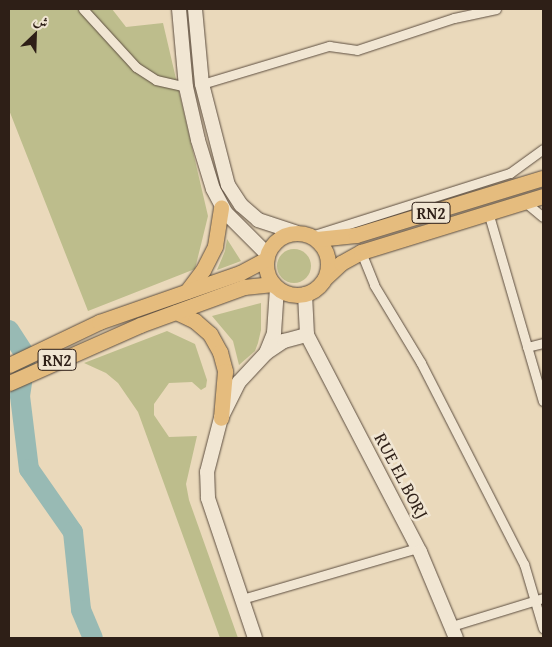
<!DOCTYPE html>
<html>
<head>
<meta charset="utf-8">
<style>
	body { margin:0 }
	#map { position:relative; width:552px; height:647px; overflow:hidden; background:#ead9bb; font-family:"Gentium Book Plus",Amiri,serif }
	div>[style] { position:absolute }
	.green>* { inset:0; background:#bdbd8c }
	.round { border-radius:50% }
	.river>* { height:20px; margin:-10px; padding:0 10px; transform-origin:10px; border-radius:10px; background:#98bab4 }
	.roads { filter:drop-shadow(0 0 1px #5d4e40) drop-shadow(0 0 1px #5d4e40) }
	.minor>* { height:9px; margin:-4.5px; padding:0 4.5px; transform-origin:4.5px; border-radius:4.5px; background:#f1e6d3 }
	.secondary>* { height:14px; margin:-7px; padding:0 7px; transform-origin:7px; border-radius:7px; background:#f1e6d3 }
	.trunk>* { height:15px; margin:-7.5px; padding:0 7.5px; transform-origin:7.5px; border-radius:7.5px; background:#e5bc7e }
	.trunk>.ring { margin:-7.5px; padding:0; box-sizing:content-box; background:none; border:15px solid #e5bc7e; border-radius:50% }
	span { translate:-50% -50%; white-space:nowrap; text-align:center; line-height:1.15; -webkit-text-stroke:5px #f1e6d3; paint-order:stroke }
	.shield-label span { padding:1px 4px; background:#f1e6d3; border:1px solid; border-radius:4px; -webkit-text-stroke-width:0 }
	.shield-label { font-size:16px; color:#2e1f17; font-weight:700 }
	.street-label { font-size:18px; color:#2e1f17 }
	.frame { position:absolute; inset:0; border:10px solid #2e1f17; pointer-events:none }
	.north { position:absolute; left:10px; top:10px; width:50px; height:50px; -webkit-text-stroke:4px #f1e6d3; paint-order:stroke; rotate:24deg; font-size:14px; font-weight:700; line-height:20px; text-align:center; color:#2e1f17 }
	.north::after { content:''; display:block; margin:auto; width:18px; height:22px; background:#2e1f17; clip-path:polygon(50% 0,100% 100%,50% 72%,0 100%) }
</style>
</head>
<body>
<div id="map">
	<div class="green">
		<i style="clip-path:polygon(9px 9px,112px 9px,126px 27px,163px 23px,208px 216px,195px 269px,88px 311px,9px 110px)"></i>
		<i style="clip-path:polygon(227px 239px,241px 261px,217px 270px,225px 251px)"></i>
		<i class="round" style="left:277px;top:249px;width:34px;height:34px"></i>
		<i style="clip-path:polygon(261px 303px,261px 330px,258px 343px,255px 351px,239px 365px,233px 341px,212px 316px)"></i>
		<i style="clip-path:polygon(167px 331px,195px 344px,207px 380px,206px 387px,201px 390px,192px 382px,169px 383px,154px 404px,154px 415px,169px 437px,197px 436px,186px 484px,189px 500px,238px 638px,220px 638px,138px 412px,118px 383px,106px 373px,84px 363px)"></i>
	</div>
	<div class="river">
		<i style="left:9px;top:330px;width:31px;rotate:57deg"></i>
		<i style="left:26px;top:356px;width:40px;rotate:98.5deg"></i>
		<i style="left:20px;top:396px;width:74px;rotate:83deg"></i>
		<i style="left:29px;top:469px;width:77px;rotate:55.1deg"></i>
		<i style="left:73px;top:532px;width:78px;rotate:84.1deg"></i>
		<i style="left:81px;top:610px;width:30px;rotate:67deg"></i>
	</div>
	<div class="roads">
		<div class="minor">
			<i style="left:83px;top:9px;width:79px;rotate:47.6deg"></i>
			<i style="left:136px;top:67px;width:24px;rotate:33deg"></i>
			<i style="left:156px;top:80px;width:31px;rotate:13deg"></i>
			<i style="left:202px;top:84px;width:133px;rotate:-16.7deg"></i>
			<i style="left:329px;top:46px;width:28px;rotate:8deg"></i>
			<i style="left:357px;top:50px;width:102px;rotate:-18.3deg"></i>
			<i style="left:454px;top:18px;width:43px;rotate:-12.1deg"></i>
			<i style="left:525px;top:202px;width:23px;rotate:40deg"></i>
			<i style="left:488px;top:212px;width:197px;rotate:73.8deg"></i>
			<i style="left:314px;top:235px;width:206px;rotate:-17.6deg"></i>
			<i style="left:510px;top:173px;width:41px;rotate:-36deg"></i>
			<i style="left:361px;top:252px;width:35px;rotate:68deg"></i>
			<i style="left:374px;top:285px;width:91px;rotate:58.9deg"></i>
			<i style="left:421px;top:363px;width:226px;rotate:62.9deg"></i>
			<i style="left:524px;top:564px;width:67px;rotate:73.5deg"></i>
			<i style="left:527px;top:347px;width:16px;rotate:-14deg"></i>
			<i style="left:242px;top:599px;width:183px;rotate:-16.2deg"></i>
			<i style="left:452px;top:626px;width:95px;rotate:-17.1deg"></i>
		</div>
		<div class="secondary">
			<i style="left:179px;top:9px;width:78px;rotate:84.9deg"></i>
			<i style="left:186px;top:87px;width:54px;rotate:77.2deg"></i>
			<i style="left:198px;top:140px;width:51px;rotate:73deg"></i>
			<i style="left:213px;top:189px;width:27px;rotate:62deg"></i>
			<i style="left:226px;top:213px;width:58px;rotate:45deg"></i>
			<i style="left:195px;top:9px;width:75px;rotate:84.7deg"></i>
			<i style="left:202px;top:84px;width:104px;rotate:75.6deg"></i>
			<i style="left:228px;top:185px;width:24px;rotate:57deg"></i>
			<i style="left:241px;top:205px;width:23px;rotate:41deg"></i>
			<i style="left:258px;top:220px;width:39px;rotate:18deg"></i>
			<i style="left:305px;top:294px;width:41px;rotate:87.2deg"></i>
			<i style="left:307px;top:335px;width:245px;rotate:62.5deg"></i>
			<i style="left:420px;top:552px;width:93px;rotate:67.3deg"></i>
			<i style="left:266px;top:353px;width:22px;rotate:-68deg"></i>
			<i style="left:274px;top:333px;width:45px;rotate:-86.2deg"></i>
			<i style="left:255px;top:638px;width:148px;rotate:-108.6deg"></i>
			<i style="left:208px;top:498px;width:26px;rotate:-92deg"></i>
			<i style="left:207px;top:472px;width:56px;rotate:-75.5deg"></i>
			<i style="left:221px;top:418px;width:40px;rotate:-63.4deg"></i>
			<i style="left:239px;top:382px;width:40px;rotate:-47deg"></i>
			<i style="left:266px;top:353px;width:22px;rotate:-34deg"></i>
			<i style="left:284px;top:341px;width:24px;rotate:-15deg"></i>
		</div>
		<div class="trunk">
			<i class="ring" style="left:266px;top:233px;width:47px;height:47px"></i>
			<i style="left:317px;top:239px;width:39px;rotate:-6deg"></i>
			<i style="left:356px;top:235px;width:195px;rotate:-17deg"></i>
			<i style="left:325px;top:278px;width:22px;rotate:-43deg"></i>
			<i style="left:341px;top:263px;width:23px;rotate:-29deg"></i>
			<i style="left:361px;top:252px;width:190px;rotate:-17.1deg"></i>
			<i style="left:187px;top:291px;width:26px;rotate:-53deg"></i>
			<i style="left:203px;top:270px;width:27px;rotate:-63deg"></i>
			<i style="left:215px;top:246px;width:39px;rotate:-81deg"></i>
			<i style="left:176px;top:312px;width:21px;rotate:25deg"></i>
			<i style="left:195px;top:321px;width:20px;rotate:41deg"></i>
			<i style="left:210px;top:334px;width:21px;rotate:61deg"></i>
			<i style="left:220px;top:352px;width:20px;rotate:75deg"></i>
			<i style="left:225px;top:371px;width:47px;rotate:94.9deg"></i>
			<i style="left:9px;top:365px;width:100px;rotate:-25.5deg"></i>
			<i style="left:99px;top:322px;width:149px;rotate:-19.2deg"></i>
			<i style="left:240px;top:273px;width:30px;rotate:-28deg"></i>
			<i style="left:9px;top:383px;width:143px;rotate:-23.9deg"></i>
			<i style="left:140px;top:325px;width:111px;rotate:-20.1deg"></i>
			<i style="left:244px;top:287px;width:29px;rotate:-6deg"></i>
		</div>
	</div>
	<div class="shield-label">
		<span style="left:431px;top:213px">RN2</span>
		<span style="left:57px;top:360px">RN2</span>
	</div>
	<div class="street-label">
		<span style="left:401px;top:476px;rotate:62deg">RUE EL BORJ</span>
	</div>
	<div class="frame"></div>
	<div class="north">ش</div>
</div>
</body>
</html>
